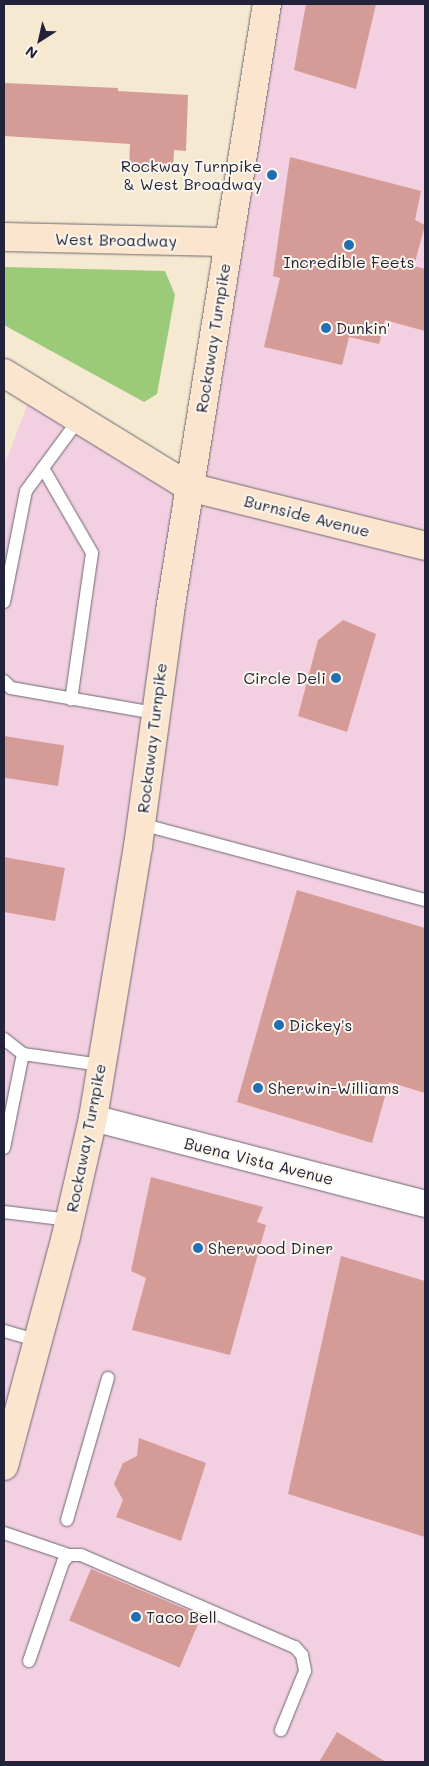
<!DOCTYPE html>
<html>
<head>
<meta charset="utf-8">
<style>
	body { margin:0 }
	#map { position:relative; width:429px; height:1766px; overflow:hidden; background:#f5e9d2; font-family:Mali,sans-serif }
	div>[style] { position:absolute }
	.built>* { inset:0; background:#f2cfe1 }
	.green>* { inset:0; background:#9bca78 }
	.building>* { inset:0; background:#d59b96; transform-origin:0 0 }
	.roads { filter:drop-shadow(0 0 1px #6c6870) drop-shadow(0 0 1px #6c6870) }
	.lane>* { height:12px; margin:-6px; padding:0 6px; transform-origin:6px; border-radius:6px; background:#fff }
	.street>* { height:26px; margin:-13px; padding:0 13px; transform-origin:13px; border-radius:13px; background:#fff }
	.secondary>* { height:28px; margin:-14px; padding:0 14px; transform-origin:14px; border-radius:14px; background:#fbe5cf }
	.dots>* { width:14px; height:14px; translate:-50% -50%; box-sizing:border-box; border:2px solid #fbf7ec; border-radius:50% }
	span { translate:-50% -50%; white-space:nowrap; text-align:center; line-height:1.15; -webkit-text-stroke:4px #fbf7ec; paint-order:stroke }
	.poi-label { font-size:16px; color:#22223b }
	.right { translate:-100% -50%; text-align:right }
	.left { translate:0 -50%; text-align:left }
	.street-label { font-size:16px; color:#22223b }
	.frame { position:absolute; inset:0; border:5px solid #22223b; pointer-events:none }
	.north { position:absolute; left:15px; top:15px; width:50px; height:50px; -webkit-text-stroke:4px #fbf7ec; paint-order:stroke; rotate:215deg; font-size:14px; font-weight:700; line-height:20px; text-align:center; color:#22223b }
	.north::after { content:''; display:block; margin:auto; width:18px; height:22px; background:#22223b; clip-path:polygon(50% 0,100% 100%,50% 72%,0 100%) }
</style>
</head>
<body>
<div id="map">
	<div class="built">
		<i style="clip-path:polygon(271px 4px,425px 4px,425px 1762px,4px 1762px,4px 466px,35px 385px,188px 487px)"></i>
	</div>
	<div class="green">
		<i style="clip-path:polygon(4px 267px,165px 271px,175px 295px,157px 394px,144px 402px,4px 325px)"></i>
	</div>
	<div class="building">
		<i style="clip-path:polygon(306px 4px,376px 4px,356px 89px,294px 70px)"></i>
		<i style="clip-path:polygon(4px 83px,118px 88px,118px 91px,188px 95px,186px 151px,174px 150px,173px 170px,129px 168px,130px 144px,4px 136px)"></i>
		<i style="clip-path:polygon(290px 157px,421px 191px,415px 220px,425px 225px,414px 266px,425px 269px,425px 331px,385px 320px,379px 344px,349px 337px,342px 365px,264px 347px,280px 278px,273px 276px)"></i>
		<i style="clip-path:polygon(343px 620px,376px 634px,347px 732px,298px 716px,318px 640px)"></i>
		<i style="left:4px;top:736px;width:61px;height:41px;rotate:9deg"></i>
		<i style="clip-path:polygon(4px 857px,65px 868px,55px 921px,4px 912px)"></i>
		<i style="clip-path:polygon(297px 890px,425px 928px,425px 1093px,389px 1082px,372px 1143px,237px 1102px)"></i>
		<i style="clip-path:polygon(151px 1177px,263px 1207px,257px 1222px,266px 1225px,230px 1355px,132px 1330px,146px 1278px,131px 1271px)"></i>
		<i style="clip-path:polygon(341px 1256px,425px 1281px,425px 1537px,288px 1494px)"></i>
		<i style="clip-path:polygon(139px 1438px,206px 1463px,181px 1541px,116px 1517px,123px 1500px,114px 1484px,123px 1463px,137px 1456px)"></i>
		<i style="left:91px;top:1569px;width:120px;height:56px;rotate:23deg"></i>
		<i style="clip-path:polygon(337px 1732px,386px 1762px,319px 1762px)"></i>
	</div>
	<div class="roads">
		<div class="lane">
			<i style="left:43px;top:468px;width:98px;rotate:60deg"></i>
			<i style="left:92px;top:553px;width:148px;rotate:98.1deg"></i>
			<i style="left:4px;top:602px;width:113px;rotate:-78.8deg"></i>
			<i style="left:26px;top:491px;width:89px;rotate:-53.6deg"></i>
			<i style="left:4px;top:681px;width:10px;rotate:45deg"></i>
			<i style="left:11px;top:688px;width:145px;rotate:9.9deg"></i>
			<i style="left:141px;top:824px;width:294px;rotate:15deg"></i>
			<i style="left:4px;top:1039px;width:24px;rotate:38deg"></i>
			<i style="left:23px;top:1054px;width:79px;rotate:8deg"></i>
			<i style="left:4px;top:1148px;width:96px;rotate:-78.6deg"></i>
			<i style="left:4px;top:1212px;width:66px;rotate:6.9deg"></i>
			<i style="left:4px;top:1331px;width:35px;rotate:16deg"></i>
			<i style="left:67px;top:1520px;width:148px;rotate:-73.9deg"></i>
			<i style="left:4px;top:1533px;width:69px;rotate:18.7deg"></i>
			<i style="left:69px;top:1555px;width:12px"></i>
			<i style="left:81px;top:1555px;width:233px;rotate:23.3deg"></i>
			<i style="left:295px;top:1647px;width:11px;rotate:49deg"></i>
			<i style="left:302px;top:1655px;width:16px;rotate:79deg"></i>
			<i style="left:305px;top:1671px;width:64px;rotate:112.1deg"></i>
			<i style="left:29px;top:1661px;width:105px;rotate:-71deg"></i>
			<i style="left:63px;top:1562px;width:9px;rotate:-49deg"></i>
		</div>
		<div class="street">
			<i style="left:93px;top:1118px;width:343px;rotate:14.5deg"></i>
		</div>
		<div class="secondary">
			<i style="left:4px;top:237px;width:225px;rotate:1.3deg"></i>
			<i style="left:4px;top:373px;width:217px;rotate:31.6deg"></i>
			<i style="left:189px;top:487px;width:243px;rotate:14deg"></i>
			<i style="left:4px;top:1466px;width:238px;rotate:-74.9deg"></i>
			<i style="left:66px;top:1236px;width:121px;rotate:-77.1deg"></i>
			<i style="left:93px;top:1118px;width:276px;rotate:-80.6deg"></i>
			<i style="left:138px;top:846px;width:237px;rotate:-82.2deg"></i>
			<i style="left:170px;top:611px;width:615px;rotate:-80.92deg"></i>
		</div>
	</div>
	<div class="dots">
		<i style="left:272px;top:175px;background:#1f6fb2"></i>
		<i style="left:349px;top:245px;background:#1f6fb2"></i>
		<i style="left:326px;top:328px;background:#1f6fb2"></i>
		<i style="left:336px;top:678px;background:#1f6fb2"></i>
		<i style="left:279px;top:1025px;background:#1f6fb2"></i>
		<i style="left:258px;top:1088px;background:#1f6fb2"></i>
		<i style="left:198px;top:1248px;background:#1f6fb2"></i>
		<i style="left:136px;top:1617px;background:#1f6fb2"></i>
	</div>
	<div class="poi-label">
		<span class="right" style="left:262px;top:175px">Rockway Turnpike<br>&amp; West Broadway</span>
		<span style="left:349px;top:262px">Incredible Feets</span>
		<span class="left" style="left:336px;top:328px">Dunkin'</span>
		<span class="right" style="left:326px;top:678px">Circle Deli</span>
		<span class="left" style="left:289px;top:1025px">Dickey's</span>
		<span class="left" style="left:268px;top:1088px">Sherwin-Williams</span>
		<span class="left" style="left:208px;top:1248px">Sherwood Diner</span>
		<span class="left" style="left:146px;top:1617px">Taco Bell</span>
	</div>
	<div class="street-label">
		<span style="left:116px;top:240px;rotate:1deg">West Broadway</span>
		<span style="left:213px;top:338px;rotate:-81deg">Rockaway Turnpike</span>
		<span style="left:307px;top:516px;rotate:14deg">Burnside Avenue</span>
		<span style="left:152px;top:738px;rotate:-83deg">Rockaway Turnpike</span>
		<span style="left:86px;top:1138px;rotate:-79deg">Rockaway Turnpike</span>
		<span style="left:259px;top:1161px;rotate:14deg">Buena Vista Avenue</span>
	</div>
	<div class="frame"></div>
	<div class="north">N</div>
</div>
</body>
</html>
